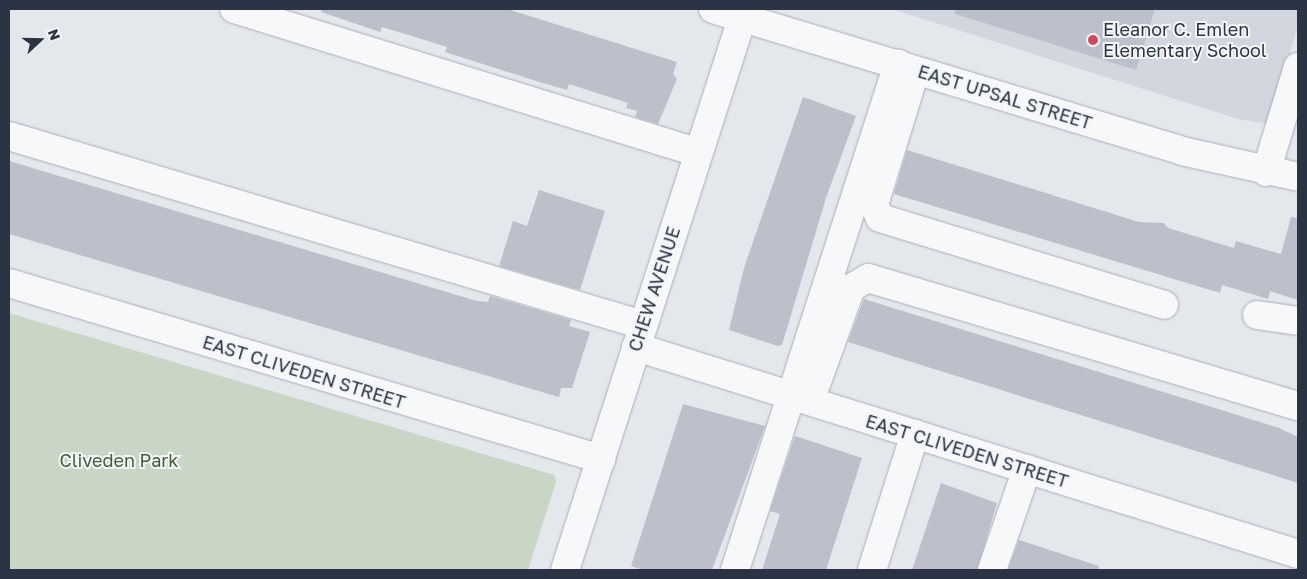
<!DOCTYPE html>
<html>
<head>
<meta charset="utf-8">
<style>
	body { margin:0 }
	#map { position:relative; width:1307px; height:579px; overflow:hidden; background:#e4e7ec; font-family:"Golos Text",sans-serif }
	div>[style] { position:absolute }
	.built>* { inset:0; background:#d2d6de }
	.green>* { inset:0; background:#c9d6c5 }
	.building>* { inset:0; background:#bbc0ca }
	.roads { filter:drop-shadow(0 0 1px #a9aeb7) drop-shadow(0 0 1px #a9aeb7) }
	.minor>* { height:28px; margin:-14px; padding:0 14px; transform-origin:14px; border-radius:14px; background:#f7f8fa }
	.dots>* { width:14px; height:14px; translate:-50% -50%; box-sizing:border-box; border:2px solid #f4f6f9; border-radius:50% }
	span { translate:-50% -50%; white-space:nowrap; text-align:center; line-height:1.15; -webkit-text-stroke:4px #f4f6f9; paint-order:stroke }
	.poi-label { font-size:18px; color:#2b3445 }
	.left { translate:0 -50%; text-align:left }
	.street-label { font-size:18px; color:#2b3445 }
	.park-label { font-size:18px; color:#3f6138 }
	.frame { position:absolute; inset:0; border:10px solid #2b3445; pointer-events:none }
	.north { position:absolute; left:15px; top:15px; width:50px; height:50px; -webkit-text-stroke:4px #f4f6f9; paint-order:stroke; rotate:69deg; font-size:14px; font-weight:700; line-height:20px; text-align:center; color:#2b3445 }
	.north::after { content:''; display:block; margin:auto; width:18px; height:22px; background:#2b3445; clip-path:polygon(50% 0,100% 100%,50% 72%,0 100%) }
</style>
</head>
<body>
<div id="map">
	<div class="built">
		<i style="clip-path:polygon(892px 9px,1298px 9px,1298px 25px,1270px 124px,1238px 119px)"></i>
	</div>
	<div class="green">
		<i style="clip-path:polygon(9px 313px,554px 475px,556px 482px,528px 570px,9px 570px)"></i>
	</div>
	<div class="building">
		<i style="clip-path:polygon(322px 9px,507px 9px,677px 62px,673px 74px,677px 79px,658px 124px,635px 117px,637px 111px,626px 108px,628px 103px,569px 84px,567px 90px,536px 81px,445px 52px,447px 47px,428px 41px,382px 27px,380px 32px,321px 12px)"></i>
		<i style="clip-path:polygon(955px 9px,1155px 9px,1136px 70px,955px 14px)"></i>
		<i style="clip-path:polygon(803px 97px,856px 116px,826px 198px,782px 345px,778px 346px,729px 330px,744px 268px)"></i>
		<i style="clip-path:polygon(907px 150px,1139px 222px,1164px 223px,1168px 228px,1234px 248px,1236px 241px,1281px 254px,1291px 217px,1298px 218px,1298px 300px,1270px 291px,1268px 299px,1222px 285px,1220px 293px,894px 194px)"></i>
		<i style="clip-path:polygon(9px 161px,477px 301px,488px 302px,490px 296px,571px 320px,569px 326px,590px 332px,572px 388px,561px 388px,559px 397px,9px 234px)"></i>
		<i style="clip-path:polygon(539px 190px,605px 211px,580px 290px,499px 266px,513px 221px,527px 226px)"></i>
		<i style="clip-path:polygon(864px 299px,1279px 428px,1298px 437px,1298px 483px,848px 342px)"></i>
		<i style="clip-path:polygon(683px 404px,765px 426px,712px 570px,643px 570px,631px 566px)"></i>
		<i style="clip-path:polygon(795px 436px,862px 458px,826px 570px,762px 570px,780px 514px,770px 511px)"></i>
		<i style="clip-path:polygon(941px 483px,997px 503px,977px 570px,912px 570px)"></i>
		<i style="clip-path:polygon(1019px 540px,1099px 566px,1098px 570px,1008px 570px)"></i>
	</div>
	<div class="roads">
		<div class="minor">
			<i style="left:234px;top:9px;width:486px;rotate:17.2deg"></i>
			<i style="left:713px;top:9px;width:490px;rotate:16.8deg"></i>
			<i style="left:1182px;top:151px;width:119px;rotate:12.6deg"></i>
			<i style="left:914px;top:75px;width:136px;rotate:107.1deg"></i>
			<i style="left:874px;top:205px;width:14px;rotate:65deg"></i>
			<i style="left:880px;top:218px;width:297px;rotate:17deg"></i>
			<i style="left:9px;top:136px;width:662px;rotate:16.6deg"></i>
			<i style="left:1266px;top:172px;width:110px;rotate:-73.1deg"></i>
			<i style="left:9px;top:283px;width:618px;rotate:16.56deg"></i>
			<i style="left:1257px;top:315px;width:41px;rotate:8.3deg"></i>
			<i style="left:636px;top:347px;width:694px;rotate:17.36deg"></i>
			<i style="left:810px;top:401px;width:120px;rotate:-70.1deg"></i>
			<i style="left:851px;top:288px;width:20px;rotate:-30deg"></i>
			<i style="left:868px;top:278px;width:449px;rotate:16.6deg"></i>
			<i style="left:565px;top:570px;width:589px;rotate:-72.21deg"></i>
			<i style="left:735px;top:570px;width:532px;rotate:-72.14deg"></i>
			<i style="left:872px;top:570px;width:143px;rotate:-72.5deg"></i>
			<i style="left:992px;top:570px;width:107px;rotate:-70.9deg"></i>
		</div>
	</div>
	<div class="dots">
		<i style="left:1093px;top:40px;background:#d1495b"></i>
	</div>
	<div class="poi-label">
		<span class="left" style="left:1103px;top:40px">Eleanor C. Emlen<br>Elementary School</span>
	</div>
	<div class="street-label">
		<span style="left:1005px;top:97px;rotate:17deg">EAST UPSAL STREET</span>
		<span style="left:654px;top:289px;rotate:-72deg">CHEW AVENUE</span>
		<span style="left:304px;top:372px;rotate:17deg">EAST CLIVEDEN STREET</span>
		<span style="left:967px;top:451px;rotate:17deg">EAST CLIVEDEN STREET</span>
	</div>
	<div class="park-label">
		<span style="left:119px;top:460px">Cliveden Park</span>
	</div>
	<div class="frame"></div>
	<div class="north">N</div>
</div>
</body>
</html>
